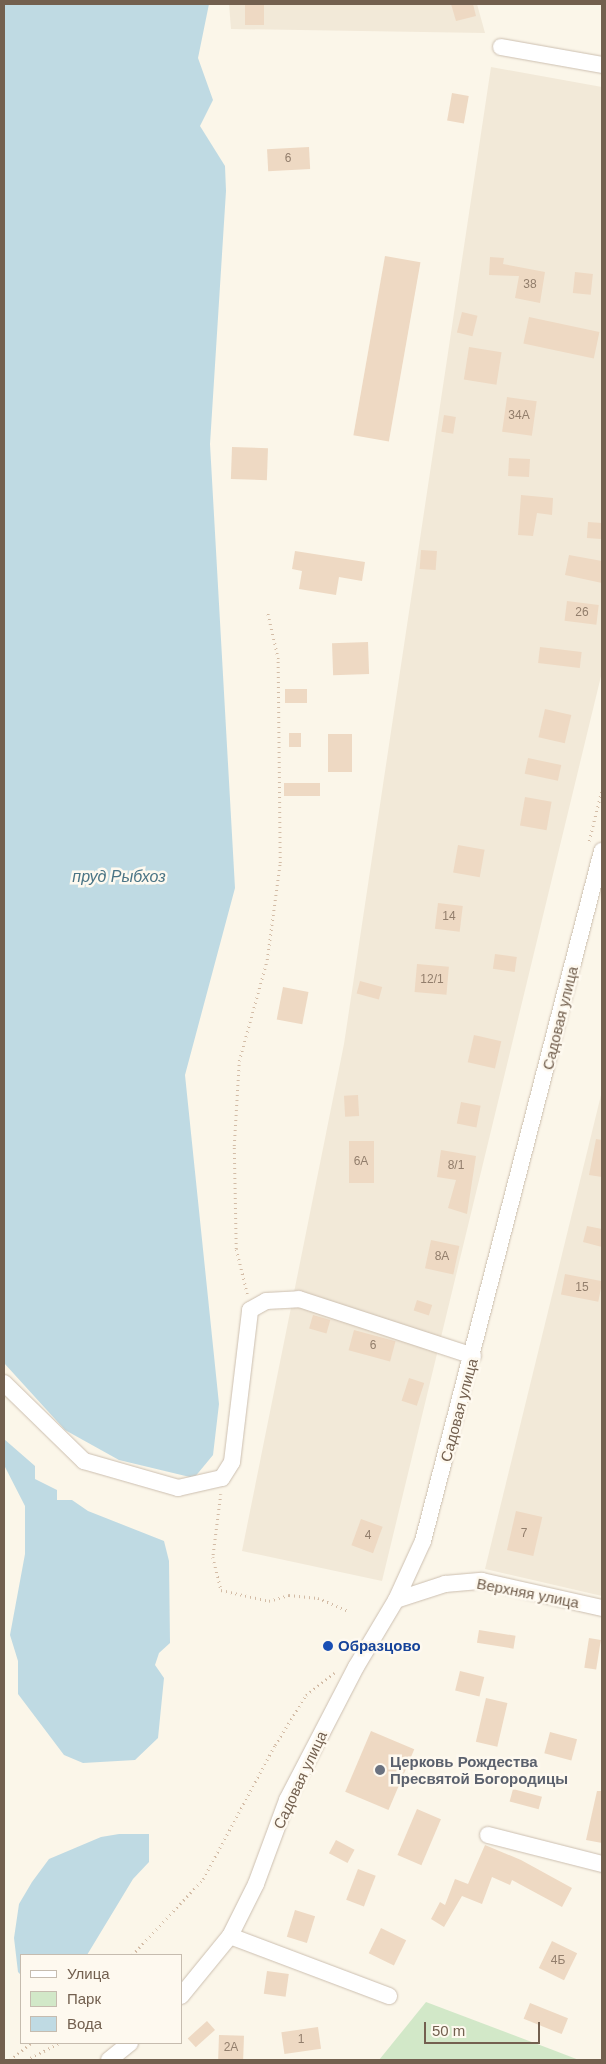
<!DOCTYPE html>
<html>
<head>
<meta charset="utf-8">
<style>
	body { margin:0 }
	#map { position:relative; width:606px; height:2064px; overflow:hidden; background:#fbf6e9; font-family:Arial,sans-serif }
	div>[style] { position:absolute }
	.residential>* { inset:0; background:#f2e9d8 }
	.green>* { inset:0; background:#d2e8c8 }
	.water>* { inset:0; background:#bfdae3 }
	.building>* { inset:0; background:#eed9c3; transform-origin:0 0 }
	.path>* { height:2.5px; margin-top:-1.25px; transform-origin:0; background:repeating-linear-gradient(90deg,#d3bca6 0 1px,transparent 0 5px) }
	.roads { filter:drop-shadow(0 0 1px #ccbfb0) drop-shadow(0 0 1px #ccbfb0) }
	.minor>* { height:16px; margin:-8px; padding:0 8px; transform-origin:8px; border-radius:8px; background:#fff }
	.dots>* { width:14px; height:14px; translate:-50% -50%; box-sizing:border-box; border:2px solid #fef9ef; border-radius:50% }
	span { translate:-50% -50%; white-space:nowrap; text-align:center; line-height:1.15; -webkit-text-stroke:5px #fef9ef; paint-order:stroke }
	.number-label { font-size:12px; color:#927e6c }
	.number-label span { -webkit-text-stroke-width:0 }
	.street-label { font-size:15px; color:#73604f }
	.transit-label { font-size:15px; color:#164399; font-weight:700 }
	.left { translate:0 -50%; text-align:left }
	.worship-label { font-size:15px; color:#5b616d; font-weight:700 }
	.water-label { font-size:16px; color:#4a7485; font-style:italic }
	.frame { position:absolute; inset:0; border:5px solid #73604f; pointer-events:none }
	.legend { position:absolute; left:20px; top:1954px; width:162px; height:90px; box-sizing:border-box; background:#fef9ef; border:1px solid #c6bcaf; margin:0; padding:6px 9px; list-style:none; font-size:15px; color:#73604f }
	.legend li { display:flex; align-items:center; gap:10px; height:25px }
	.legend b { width:25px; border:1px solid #c6bcaf }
	.scale { position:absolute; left:424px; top:2022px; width:116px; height:22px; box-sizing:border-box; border:2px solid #73604f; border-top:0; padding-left:6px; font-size:15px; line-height:18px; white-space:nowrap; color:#73604f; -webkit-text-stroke:4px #fef9ef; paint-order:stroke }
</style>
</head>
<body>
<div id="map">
	<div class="residential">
		<i style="clip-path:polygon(229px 4px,477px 4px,485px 33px,231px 29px)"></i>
		<i style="clip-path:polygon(491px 67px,602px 87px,602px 672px,382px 1581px,242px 1551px,344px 1044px)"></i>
		<i style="clip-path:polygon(602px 1091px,602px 1596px,485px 1569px)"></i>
	</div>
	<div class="green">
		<i style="clip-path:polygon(426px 2002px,553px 2050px,579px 2060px,379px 2060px)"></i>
	</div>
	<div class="water">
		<i style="clip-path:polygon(4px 4px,209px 4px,198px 58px,213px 100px,200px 126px,225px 166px,226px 191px,210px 444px,235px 888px,185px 1075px,219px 1404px,213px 1455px,194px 1478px,119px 1460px,65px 1430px,4px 1363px)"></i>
		<i style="clip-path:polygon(4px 1439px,35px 1466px,35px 1479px,57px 1490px,57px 1500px,72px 1500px,88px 1511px,164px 1541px,169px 1561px,170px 1643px,159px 1653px,155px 1665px,164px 1678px,158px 1738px,135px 1760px,83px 1763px,64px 1755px,18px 1694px,18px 1661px,10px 1635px,25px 1554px,25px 1506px,4px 1465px)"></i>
		<i style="clip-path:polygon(119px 1834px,149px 1834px,149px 1862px,133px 1879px,87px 1955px,21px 1955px,21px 1975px,18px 1972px,14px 1938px,19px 1904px,32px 1882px,49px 1859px,101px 1837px)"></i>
	</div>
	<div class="building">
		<i style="left:245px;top:4px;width:19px;height:21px"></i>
		<i style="clip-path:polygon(451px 4px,473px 4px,476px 16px,456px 21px)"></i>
		<i style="left:452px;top:93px;width:17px;height:28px;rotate:10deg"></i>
		<i style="left:309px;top:147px;width:22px;height:42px;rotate:87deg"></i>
		<i style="left:385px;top:256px;width:36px;height:182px;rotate:10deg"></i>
		<i style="clip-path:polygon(490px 257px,504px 258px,503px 264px,545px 272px,540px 303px,515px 298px,519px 276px,489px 275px)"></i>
		<i style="left:575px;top:272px;width:18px;height:21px;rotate:6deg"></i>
		<i style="left:462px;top:312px;width:16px;height:21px;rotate:14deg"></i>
		<i style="left:529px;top:317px;width:72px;height:27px;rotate:12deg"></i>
		<i style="left:469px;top:347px;width:33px;height:33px;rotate:9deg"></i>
		<i style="left:507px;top:397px;width:30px;height:35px;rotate:8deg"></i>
		<i style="left:444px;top:415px;width:12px;height:17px;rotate:9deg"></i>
		<i style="left:232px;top:447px;width:36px;height:32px;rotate:2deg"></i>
		<i style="left:509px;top:458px;width:21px;height:18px;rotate:3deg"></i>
		<i style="clip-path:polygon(521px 495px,553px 498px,552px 515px,537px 513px,533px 536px,518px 535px)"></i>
		<i style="left:588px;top:522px;width:14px;height:16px;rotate:4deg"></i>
		<i style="left:421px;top:550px;width:16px;height:19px;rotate:4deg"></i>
		<i style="clip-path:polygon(295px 551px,365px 562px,362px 581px,339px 577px,336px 595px,299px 589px,302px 571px,292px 569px)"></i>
		<i style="clip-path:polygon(569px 555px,602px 561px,602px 583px,565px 575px)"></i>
		<i style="left:567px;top:601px;width:32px;height:20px;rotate:7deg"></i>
		<i style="left:368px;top:642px;width:32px;height:36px;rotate:88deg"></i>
		<i style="left:540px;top:647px;width:42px;height:16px;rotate:7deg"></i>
		<i style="left:285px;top:689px;width:22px;height:14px"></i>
		<i style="left:545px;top:709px;width:27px;height:29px;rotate:13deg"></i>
		<i style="left:289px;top:733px;width:12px;height:14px"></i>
		<i style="left:352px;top:734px;width:38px;height:24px;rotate:90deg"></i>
		<i style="left:528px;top:758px;width:34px;height:16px;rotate:12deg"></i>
		<i style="left:320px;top:783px;width:13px;height:36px;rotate:90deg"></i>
		<i style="left:525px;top:797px;width:27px;height:29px;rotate:10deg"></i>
		<i style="left:458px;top:845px;width:27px;height:28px;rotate:10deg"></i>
		<i style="left:438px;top:903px;width:25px;height:26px;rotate:7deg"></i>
		<i style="left:495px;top:954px;width:22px;height:15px;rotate:8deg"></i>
		<i style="left:417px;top:964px;width:32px;height:28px;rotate:5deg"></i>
		<i style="left:360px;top:981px;width:23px;height:13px;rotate:15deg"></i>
		<i style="left:283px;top:987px;width:26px;height:33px;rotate:11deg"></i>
		<i style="left:474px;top:1035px;width:28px;height:28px;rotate:13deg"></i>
		<i style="left:358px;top:1095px;width:21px;height:14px;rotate:87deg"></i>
		<i style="left:461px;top:1102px;width:20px;height:22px;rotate:11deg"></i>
		<i style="clip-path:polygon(596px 1139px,602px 1140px,602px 1177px,589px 1175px)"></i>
		<i style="left:349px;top:1141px;width:25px;height:42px"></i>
		<i style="clip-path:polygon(441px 1150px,476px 1156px,467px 1214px,448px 1208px,456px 1180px,437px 1177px)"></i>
		<i style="clip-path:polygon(587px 1226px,602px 1229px,602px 1247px,583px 1242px)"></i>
		<i style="left:431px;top:1240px;width:29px;height:29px;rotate:12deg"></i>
		<i style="left:565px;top:1274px;width:38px;height:21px;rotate:11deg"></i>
		<i style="left:417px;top:1300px;width:16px;height:11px;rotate:18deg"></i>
		<i style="left:313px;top:1315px;width:18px;height:14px;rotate:16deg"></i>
		<i style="left:354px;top:1330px;width:43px;height:21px;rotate:15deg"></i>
		<i style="left:409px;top:1378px;width:16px;height:24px;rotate:18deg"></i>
		<i style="left:516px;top:1511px;width:27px;height:40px;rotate:13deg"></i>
		<i style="left:361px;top:1519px;width:23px;height:28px;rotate:20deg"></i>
		<i style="left:479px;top:1630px;width:37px;height:13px;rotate:9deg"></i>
		<i style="left:589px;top:1638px;width:12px;height:30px;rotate:9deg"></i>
		<i style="left:460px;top:1671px;width:25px;height:20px;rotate:14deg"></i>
		<i style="left:486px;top:1698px;width:22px;height:45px;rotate:13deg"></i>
		<i style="left:371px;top:1731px;width:47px;height:66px;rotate:23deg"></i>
		<i style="left:550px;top:1732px;width:28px;height:22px;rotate:15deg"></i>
		<i style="left:513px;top:1789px;width:30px;height:13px;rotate:15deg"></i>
		<i style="clip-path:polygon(597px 1791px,602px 1791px,602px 1843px,586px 1840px)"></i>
		<i style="left:417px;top:1809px;width:26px;height:50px;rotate:23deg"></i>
		<i style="left:336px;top:1840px;width:21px;height:15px;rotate:28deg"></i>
		<i style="clip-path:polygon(485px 1845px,521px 1860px,572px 1888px,562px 1907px,512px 1880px,510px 1885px,492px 1877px,482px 1904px,462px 1896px,444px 1927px,431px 1919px,440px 1902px,445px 1905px,455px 1879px,468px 1884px)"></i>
		<i style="left:358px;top:1869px;width:19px;height:33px;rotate:21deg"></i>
		<i style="left:295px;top:1910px;width:21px;height:28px;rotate:17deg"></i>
		<i style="left:381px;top:1928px;width:28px;height:28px;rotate:26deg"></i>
		<i style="left:552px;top:1941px;width:28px;height:30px;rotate:26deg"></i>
		<i style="left:267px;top:1971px;width:22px;height:23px;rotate:8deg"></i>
		<i style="left:530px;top:2003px;width:41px;height:17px;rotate:22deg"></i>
		<i style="left:207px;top:2021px;width:12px;height:26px;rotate:48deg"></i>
		<i style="left:318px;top:2027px;width:22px;height:37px;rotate:82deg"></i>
		<i style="left:219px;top:2035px;width:25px;height:25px;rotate:2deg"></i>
	</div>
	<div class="path">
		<i style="left:589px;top:841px;width:54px;rotate:-76deg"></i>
		<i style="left:247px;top:1294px;width:46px;rotate:-103.7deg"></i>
		<i style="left:236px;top:1249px;width:103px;rotate:-91.1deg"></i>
		<i style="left:234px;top:1146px;width:85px;rotate:-86.6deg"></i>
		<i style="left:239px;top:1061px;width:105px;rotate:-74.5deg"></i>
		<i style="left:267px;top:960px;width:98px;rotate:-82.4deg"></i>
		<i style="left:280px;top:863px;width:204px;rotate:-90.6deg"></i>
		<i style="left:278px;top:659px;width:49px;rotate:-102.9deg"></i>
		<i style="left:221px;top:1494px;width:64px;rotate:97.2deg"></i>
		<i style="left:213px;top:1557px;width:34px;rotate:76deg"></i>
		<i style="left:221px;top:1590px;width:49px;rotate:12.9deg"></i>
		<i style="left:269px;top:1601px;width:21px;rotate:-17deg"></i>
		<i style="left:289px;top:1595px;width:29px;rotate:6deg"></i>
		<i style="left:318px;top:1598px;width:34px;rotate:23deg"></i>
		<i style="left:132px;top:1955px;width:104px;rotate:-46.9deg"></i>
		<i style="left:203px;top:1879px;width:152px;rotate:-61.8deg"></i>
		<i style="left:275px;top:1745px;width:59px;rotate:-58.2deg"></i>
		<i style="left:306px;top:1695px;width:36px;rotate:-38deg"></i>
		<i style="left:10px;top:2060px;width:27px;rotate:-39deg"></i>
		<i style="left:26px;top:2060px;width:37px;rotate:-27deg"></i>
	</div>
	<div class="roads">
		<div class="minor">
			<i style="left:501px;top:47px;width:103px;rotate:10.1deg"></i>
			<i style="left:4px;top:1383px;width:112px;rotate:44.3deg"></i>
			<i style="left:84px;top:1461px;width:98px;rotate:16deg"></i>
			<i style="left:178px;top:1488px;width:45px;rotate:-12.8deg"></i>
			<i style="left:222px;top:1478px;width:19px;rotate:-58deg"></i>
			<i style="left:232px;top:1462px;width:153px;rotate:-83.2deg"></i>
			<i style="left:250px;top:1310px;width:18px;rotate:-29deg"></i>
			<i style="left:266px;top:1301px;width:33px;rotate:-3deg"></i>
			<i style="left:299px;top:1299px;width:183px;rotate:18.1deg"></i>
			<i style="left:396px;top:1600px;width:52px;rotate:-18.1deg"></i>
			<i style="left:445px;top:1584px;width:37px;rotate:-5deg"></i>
			<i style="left:482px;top:1581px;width:123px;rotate:12.7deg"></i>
			<i style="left:488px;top:1835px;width:118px;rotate:14.3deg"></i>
			<i style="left:230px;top:1936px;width:170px;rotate:20.7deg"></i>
			<i style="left:181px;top:1996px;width:77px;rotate:-50.8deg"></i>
			<i style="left:230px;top:1936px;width:58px;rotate:-63.4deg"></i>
			<i style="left:256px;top:1884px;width:90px;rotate:-69.7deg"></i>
			<i style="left:287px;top:1800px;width:150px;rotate:-62.6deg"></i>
			<i style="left:356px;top:1667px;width:78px;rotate:-59.2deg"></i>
			<i style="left:396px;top:1600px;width:65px;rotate:-65.4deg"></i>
			<i style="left:423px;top:1541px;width:713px;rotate:-75.46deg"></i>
			<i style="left:109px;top:2060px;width:27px;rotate:-39deg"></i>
		</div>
	</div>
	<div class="dots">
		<i style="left:328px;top:1646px;background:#1a4fb4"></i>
		<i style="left:380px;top:1770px;background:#6b7280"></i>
	</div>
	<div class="number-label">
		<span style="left:288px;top:159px">6</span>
		<span style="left:530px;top:285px">38</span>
		<span style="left:519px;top:416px">34А</span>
		<span style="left:582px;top:613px">26</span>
		<span style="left:449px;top:917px">14</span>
		<span style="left:432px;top:980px">12/1</span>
		<span style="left:361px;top:1162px">6А</span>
		<span style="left:456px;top:1166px">8/1</span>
		<span style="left:442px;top:1257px">8А</span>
		<span style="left:582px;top:1288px">15</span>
		<span style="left:373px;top:1346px">6</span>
		<span style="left:524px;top:1534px">7</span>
		<span style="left:368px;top:1536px">4</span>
		<span style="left:558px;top:1961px">4Б</span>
		<span style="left:301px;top:2040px">1</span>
		<span style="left:231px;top:2048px">2А</span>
	</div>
	<div class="street-label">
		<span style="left:560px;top:1018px;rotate:-76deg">Садовая улица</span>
		<span style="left:459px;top:1410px;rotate:-75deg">Садовая улица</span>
		<span style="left:528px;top:1593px;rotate:11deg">Верхняя улица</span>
		<span style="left:300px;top:1780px;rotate:-65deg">Садовая улица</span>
	</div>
	<div class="transit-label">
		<span class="left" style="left:338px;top:1646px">Образцово</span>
	</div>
	<div class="worship-label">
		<span class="left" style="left:390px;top:1770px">Церковь Рождества<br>Пресвятой Богородицы</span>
	</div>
	<div class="water-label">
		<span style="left:119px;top:877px">пруд Рыбхоз</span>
	</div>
	<div class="frame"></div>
	<ul class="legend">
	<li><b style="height:6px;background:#fff"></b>Улица</li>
	<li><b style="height:14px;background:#d2e8c8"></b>Парк</li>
	<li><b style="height:14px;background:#bfdae3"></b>Вода</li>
	</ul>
	<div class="scale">50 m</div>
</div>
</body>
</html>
